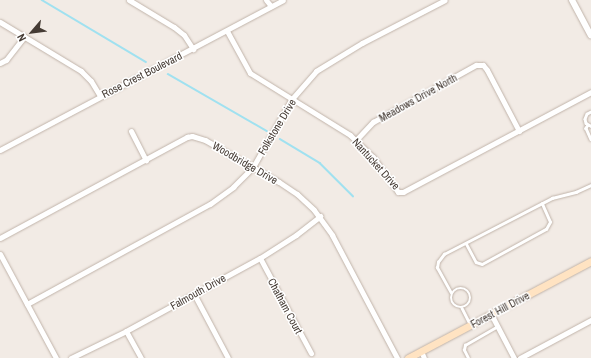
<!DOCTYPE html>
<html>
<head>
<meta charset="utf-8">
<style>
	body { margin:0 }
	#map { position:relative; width:591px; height:358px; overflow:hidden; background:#f2ebe5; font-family:"Archivo Narrow",sans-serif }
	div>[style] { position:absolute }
	.stream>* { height:1.5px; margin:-0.75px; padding:0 0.75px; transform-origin:0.75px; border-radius:0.75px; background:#a0e1f0 }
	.roads { filter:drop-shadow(0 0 1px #c1b4aa) drop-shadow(0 0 1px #c1b4aa) }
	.service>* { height:2.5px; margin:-1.25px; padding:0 1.25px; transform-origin:1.25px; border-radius:1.25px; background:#fff }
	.service>.ring { margin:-1.25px; padding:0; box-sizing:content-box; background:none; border:2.5px solid #fff; border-radius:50% }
	.minor>* { height:5px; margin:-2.5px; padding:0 2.5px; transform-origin:2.5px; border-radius:2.5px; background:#fff }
	.tertiary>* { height:6px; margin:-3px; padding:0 3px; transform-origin:3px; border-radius:3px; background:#fff }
	.secondary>* { height:7px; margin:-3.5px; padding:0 3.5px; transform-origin:3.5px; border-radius:3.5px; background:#ffe3c2 }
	span { translate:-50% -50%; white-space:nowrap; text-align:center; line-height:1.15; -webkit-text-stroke:3px #fff; paint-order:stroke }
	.street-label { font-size:11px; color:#453b34 }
	.north { position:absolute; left:12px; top:12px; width:40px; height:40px; -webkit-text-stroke:3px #fff; paint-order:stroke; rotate:242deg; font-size:11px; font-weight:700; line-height:16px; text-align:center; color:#453b34 }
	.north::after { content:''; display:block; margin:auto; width:14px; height:18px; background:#453b34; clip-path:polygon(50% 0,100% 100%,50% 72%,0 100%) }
</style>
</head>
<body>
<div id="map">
	<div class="stream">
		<i style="left:42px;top:0;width:121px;rotate:30.8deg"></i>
		<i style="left:168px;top:74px;width:114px;rotate:29.9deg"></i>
		<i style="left:280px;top:139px;width:47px;rotate:31deg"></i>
		<i style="left:320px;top:163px;width:47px;rotate:45deg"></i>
	</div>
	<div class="roads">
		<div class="service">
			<i style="left:591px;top:112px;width:4px;rotate:153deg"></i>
			<i style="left:587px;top:114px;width:5px;rotate:112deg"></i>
			<i style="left:585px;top:119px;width:4px;rotate:76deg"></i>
			<i style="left:586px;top:123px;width:6px;rotate:31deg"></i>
			<i style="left:588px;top:125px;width:4px;rotate:124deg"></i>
			<i style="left:586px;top:128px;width:12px;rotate:66deg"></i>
			<i style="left:466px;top:243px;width:21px;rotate:62deg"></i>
			<i style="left:476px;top:262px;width:6px;rotate:18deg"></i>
			<i style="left:482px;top:264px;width:73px;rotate:-28.7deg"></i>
			<i style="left:546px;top:229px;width:8px;rotate:-60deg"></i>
			<i style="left:550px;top:222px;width:20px;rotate:-114deg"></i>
			<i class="ring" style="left:451px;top:288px;width:17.5px;height:17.5px"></i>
			<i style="left:451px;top:293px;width:29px;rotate:-119deg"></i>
			<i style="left:437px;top:268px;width:6px;rotate:-81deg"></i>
			<i style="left:438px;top:262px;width:10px;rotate:-53deg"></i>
			<i style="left:444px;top:254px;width:122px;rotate:-27.4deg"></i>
			<i style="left:552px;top:198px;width:25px;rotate:-14deg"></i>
			<i style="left:576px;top:192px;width:17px;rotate:-25deg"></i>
			<i style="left:462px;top:308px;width:18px;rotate:63deg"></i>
			<i style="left:468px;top:358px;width:9px;rotate:-117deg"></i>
			<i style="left:464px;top:350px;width:5px;rotate:-79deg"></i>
			<i style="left:465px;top:345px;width:38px;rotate:-30deg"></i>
		</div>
		<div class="minor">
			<i style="left:129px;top:0;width:52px;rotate:31deg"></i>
			<i style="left:174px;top:27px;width:13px;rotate:39deg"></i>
			<i style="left:184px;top:35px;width:17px;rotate:57deg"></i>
			<i style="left:266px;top:0;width:8px;rotate:50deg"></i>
			<i style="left:0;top:22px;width:95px;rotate:31.2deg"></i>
			<i style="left:81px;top:71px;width:14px;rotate:45deg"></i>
			<i style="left:91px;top:81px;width:17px;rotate:59deg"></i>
			<i style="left:227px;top:31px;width:48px;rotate:61.3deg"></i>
			<i style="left:250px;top:73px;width:118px;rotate:31.8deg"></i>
			<i style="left:350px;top:135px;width:32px;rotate:44deg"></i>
			<i style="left:373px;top:157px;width:43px;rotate:54.5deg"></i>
			<i style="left:398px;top:192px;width:5px"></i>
			<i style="left:403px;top:192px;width:213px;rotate:-28deg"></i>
			<i style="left:0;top:63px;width:7px;rotate:-27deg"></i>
			<i style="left:6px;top:60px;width:29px;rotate:-52deg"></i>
			<i style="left:131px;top:131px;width:33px;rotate:63deg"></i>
			<i style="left:356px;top:140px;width:25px;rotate:-47deg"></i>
			<i style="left:373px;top:122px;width:118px;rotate:-29deg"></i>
			<i style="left:476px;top:65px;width:7px"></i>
			<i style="left:483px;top:65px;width:6px;rotate:51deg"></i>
			<i style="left:487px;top:70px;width:69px;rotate:62.3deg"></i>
			<i style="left:0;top:150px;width:320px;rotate:-27.9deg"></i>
			<i style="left:0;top:238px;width:213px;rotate:-28.4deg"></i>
			<i style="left:187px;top:137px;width:5px;rotate:-11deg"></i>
			<i style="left:192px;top:136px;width:14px;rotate:17deg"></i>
			<i style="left:205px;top:140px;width:85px;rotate:29.6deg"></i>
			<i style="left:279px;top:182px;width:22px;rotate:34deg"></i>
			<i style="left:297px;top:194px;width:23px;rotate:43deg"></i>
			<i style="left:314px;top:210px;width:31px;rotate:54deg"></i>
			<i style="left:332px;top:235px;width:139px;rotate:62.1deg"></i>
			<i style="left:0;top:254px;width:118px;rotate:61.7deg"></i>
			<i style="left:260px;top:258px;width:108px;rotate:61.8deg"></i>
			<i style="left:194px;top:294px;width:72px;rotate:62deg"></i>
			<i style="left:27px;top:304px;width:209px;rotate:-28.7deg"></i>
			<i style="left:210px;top:204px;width:29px;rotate:-36deg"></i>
			<i style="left:233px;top:187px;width:28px;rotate:-45deg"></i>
			<i style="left:253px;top:167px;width:77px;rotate:-60.4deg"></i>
			<i style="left:291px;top:100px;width:38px;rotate:-49deg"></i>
			<i style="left:316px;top:71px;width:54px;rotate:-31.3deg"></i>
			<i style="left:362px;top:43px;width:93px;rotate:-27.4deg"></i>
			<i style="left:491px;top:314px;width:50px;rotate:62.4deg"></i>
			<i style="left:126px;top:331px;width:31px;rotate:61deg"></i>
			<i style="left:421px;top:351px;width:8px;rotate:67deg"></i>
			<i style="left:71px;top:358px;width:61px;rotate:-26.1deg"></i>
			<i style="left:126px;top:331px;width:153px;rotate:-28.6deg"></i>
			<i style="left:260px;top:258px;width:43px;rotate:-32.6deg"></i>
			<i style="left:296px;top:235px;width:31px;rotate:-38deg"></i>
			<i style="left:520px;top:358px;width:81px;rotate:-28.2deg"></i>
		</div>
		<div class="tertiary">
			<i style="left:572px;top:0;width:40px;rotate:62deg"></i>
		</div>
		<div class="secondary">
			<i style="left:408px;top:358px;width:207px;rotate:-27.9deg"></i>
		</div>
	</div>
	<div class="street-label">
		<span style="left:142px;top:75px;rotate:-27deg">Rose Crest Boulevard</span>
		<span style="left:418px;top:98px;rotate:-29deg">Meadows Drive North</span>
		<span style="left:277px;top:127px;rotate:-59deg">Folkstone Drive</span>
		<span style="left:245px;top:163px;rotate:30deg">Woodbridge Drive</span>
		<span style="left:376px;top:164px;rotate:48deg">Nantucket Drive</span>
		<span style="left:198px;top:292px;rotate:-29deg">Falmouth Drive</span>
		<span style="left:285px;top:306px;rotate:62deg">Chatham Court</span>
		<span style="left:500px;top:310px;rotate:-28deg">Forest Hill Drive</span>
	</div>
	<div class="north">N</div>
</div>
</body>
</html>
